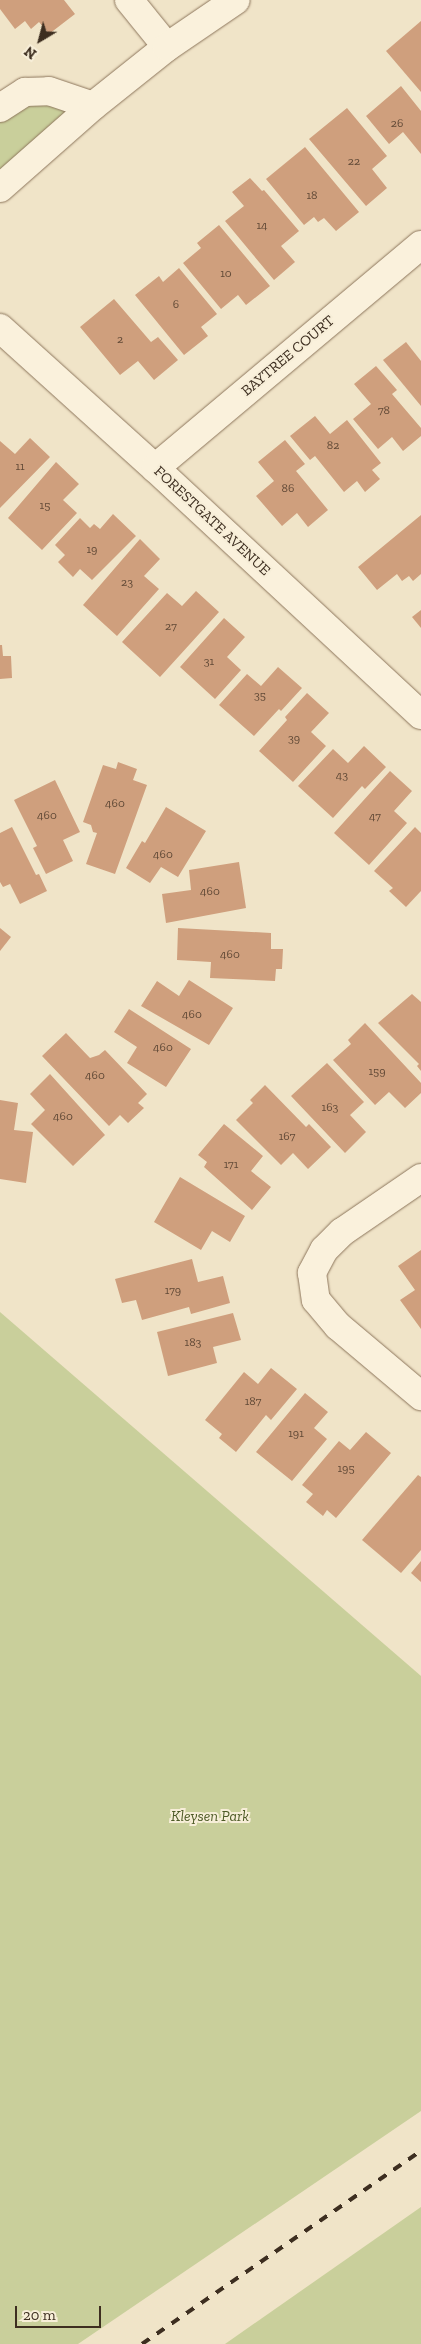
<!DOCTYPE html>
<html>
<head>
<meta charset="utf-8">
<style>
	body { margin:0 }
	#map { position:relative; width:421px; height:2344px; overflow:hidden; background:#f0e4c8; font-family:"Zilla Slab",serif }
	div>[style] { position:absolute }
	.green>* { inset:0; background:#c9cf9b }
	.building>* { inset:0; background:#cf9f7d }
	.roads { filter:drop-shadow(0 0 1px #8d765c) drop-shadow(0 0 1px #8d765c) }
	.minor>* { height:28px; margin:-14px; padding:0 14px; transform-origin:14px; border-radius:14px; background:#faf1dc }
	.rail>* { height:4px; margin-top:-2px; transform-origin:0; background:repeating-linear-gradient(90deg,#3d2e20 0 9px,transparent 0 18px) }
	span { translate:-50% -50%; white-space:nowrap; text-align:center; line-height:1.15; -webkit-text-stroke:4px #f7eed8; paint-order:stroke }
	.number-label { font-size:12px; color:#624a37 }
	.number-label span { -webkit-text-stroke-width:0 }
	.street-label { font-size:15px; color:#3d2e20 }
	.park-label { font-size:15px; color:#4d5a26; font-style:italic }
	.north { position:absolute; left:15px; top:15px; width:50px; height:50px; -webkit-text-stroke:4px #f7eed8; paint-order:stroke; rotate:217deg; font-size:14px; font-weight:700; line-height:20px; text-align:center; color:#3d2e20 }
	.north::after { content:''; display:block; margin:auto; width:18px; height:22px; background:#3d2e20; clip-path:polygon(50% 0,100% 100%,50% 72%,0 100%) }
	.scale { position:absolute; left:15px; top:2306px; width:86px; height:22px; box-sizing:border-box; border:2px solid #3d2e20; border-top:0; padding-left:6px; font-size:15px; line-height:18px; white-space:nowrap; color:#3d2e20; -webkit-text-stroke:4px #f7eed8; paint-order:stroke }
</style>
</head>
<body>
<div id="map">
	<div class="green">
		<i style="clip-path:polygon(8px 101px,93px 106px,0 188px,0 108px)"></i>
		<i style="clip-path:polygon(0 1312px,421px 1676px,421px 2111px,78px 2344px,0 2344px)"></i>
		<i style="clip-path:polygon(421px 2207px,421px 2344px,225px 2344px)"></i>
	</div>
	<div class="building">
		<i style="clip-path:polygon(0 0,64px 0,75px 14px,49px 34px,39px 22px,31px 29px,25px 21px,15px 29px,0 9px)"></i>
		<i style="clip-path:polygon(421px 21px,421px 92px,386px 51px)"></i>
		<i style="clip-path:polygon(401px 86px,421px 111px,421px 154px,403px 132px,389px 144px,366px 116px)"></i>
		<i style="clip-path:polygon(347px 108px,387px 156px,372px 169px,387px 188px,366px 206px,309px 139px)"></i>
		<i style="clip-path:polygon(305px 147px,359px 212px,336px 231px,324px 218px,318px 222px,314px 217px,304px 225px,266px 179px)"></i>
		<i style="clip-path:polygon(250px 178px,262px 191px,264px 190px,299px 231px,281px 246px,295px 262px,274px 280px,225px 221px,244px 206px,232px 192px)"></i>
		<i style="clip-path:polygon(219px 225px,270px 286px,246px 305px,238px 295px,221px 309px,183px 263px,201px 248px,197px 243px)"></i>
		<i style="clip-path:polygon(179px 268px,217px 314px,201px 327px,208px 336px,184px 355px,135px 295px,159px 276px,163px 282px)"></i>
		<i style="clip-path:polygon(114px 299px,151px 342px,158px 337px,178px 360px,154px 380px,138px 361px,120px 375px,80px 327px)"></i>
		<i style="clip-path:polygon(406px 342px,421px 361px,421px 406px,383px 360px)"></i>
		<i style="clip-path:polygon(376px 366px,397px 390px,392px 394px,421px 428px,421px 436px,403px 451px,392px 437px,378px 449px,353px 419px,371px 404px,354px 384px)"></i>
		<i style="clip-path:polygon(315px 416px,330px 434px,347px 420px,381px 463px,372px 470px,380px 479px,365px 492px,357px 481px,344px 492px,315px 456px,310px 460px,290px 436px)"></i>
		<i style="clip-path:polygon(30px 438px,50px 457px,0 508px,0 441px,15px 454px)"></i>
		<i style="clip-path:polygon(285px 440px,305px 464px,296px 471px,328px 510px,308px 527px,297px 513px,282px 526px,256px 496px,274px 481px,258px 462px)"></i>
		<i style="clip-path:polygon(56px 462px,79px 484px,63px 500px,77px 513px,42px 550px,8px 518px)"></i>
		<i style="clip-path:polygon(113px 514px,136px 536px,92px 580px,80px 569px,73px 577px,58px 562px,65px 555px,55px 545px,80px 518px,90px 528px,94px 524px,100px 529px)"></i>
		<i style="clip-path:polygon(421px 515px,421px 574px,413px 581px,409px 576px,402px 581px,397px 574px,377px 590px,358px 567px)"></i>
		<i style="clip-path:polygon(140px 539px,160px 559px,144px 576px,159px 589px,117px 636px,83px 605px)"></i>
		<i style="clip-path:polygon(196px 591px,219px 612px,160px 677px,122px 642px,167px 593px,182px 606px)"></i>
		<i style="clip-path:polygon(421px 610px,421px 628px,412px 617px)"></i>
		<i style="clip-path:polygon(224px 618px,245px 637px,227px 657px,241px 670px,215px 699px,180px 667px)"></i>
		<i style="clip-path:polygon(0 645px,2px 645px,3px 656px,11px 656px,12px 678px,0 679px)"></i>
		<i style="clip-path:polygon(278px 667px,302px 688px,281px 711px,279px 709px,254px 736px,219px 705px,247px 674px,261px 686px)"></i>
		<i style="clip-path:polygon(307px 693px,329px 713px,311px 732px,326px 746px,293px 782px,259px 751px,287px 720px,285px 717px)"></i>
		<i style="clip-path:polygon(364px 746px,386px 767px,365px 789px,362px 786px,333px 818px,298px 786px,333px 749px,348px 763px)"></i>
		<i style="clip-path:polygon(118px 762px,137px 769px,133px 780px,147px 785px,115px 874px,86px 864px,97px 833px,93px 832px,91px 825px,83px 822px,103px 765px,116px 769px)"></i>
		<i style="clip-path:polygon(390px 771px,412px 791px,394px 811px,407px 823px,369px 865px,334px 833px)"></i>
		<i style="clip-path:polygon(55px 780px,80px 832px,63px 840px,73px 861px,46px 874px,33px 848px,37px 846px,14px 800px)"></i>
		<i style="clip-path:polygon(166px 807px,206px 831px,178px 877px,161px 867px,150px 883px,126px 868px,142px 841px,145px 843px)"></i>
		<i style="clip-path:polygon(12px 827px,36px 875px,39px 874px,47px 891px,20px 904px,10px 884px,3px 887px,0 882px,0 833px)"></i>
		<i style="clip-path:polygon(415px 827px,421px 833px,421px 891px,406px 907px,389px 891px,393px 888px,374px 871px)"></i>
		<i style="clip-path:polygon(239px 862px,246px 908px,166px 923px,162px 894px,191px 890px,189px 870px)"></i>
		<i style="clip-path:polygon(0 928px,11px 937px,0 951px)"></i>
		<i style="clip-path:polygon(178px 928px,271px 933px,271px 949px,283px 949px,282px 969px,276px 969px,275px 981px,210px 978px,211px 962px,177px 960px)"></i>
		<i style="clip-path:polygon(189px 980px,233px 1008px,209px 1045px,141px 1006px,157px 981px,179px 996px)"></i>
		<i style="clip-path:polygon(412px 994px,421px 1002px,421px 1071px,417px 1066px,419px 1064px,378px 1023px)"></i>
		<i style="clip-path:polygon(129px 1009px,191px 1049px,166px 1087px,127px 1063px,137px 1047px,114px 1032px)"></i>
		<i style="clip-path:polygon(365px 1023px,421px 1083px,421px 1093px,405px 1108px,389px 1092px,375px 1105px,333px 1060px,351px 1044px,348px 1040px)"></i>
		<i style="clip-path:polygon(66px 1033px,90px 1058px,99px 1055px,105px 1050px,147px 1094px,138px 1103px,144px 1108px,128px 1123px,120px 1115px,109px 1126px,42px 1056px)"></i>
		<i style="clip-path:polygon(327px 1063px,364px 1102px,350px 1115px,366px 1132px,345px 1153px,291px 1096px)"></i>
		<i style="clip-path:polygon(50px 1074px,105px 1135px,73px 1166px,31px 1124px,45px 1110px,30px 1094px)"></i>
		<i style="clip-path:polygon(265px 1085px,306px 1127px,309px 1124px,331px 1147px,308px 1169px,293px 1153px,281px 1165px,236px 1120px,253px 1103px,250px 1100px)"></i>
		<i style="clip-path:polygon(0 1100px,18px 1103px,14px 1130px,33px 1132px,26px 1183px,0 1179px)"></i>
		<i style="clip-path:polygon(224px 1124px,263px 1156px,251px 1171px,271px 1187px,252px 1210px,204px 1167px,207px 1162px,198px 1155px)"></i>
		<i style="clip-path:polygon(180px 1177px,245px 1216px,230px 1242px,212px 1231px,201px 1250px,154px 1222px)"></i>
		<i style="clip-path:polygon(421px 1250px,421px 1329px,400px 1300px,415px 1290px,398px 1266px)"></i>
		<i style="clip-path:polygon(192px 1259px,198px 1282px,223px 1276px,230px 1303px,191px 1314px,189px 1307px,142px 1320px,136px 1300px,122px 1303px,115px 1279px)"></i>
		<i style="clip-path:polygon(233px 1313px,241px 1340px,213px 1347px,217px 1363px,168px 1376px,157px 1332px)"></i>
		<i style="clip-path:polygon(271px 1368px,297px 1389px,271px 1420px,266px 1415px,236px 1452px,219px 1438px,222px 1434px,205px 1420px,244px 1372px,258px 1384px)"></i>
		<i style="clip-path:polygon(305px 1393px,328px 1412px,314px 1428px,327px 1439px,292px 1481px,256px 1452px)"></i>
		<i style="clip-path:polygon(366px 1432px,391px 1453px,336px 1518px,327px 1510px,323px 1516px,306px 1502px,313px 1494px,302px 1485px,339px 1441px,350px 1450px)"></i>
		<i style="clip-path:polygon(418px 1475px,421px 1477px,421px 1550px,401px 1573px,362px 1540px)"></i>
		<i style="clip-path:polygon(421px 1561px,421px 1582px,411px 1573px)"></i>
	</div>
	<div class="roads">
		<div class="minor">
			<i style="left:129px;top:0;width:60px;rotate:51deg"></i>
			<i style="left:0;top:108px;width:30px;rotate:-33deg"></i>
			<i style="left:25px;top:92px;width:24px;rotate:-2deg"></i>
			<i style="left:49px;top:91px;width:46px;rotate:18.8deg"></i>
			<i style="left:0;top:188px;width:124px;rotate:-41.4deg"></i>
			<i style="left:93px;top:106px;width:95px;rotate:-38.6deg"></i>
			<i style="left:167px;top:47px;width:83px;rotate:-34.3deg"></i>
			<i style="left:0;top:328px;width:209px;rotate:42.1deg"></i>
			<i style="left:155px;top:468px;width:363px;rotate:42.9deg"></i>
			<i style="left:155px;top:468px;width:347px;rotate:-40deg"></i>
			<i style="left:421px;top:1178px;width:96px;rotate:145.6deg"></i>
			<i style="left:342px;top:1232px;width:25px;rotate:135deg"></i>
			<i style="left:324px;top:1250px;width:26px;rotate:118deg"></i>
			<i style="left:312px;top:1273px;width:27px;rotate:82deg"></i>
			<i style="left:316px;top:1300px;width:34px;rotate:50deg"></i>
			<i style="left:338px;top:1326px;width:109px;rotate:40.1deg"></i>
		</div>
	</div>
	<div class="rail">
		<i style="left:142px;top:2344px;width:339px;rotate:-34.7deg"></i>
	</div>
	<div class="number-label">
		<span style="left:397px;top:124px">26</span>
		<span style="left:354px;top:162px">22</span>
		<span style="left:312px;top:196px">18</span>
		<span style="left:262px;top:226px">14</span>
		<span style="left:226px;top:274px">10</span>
		<span style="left:176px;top:305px">6</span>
		<span style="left:120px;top:340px">2</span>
		<span style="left:384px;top:411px">78</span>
		<span style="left:333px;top:446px">82</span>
		<span style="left:20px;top:467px">11</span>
		<span style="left:288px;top:489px">86</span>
		<span style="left:45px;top:506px">15</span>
		<span style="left:92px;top:550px">19</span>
		<span style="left:127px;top:583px">23</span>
		<span style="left:171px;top:627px">27</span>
		<span style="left:209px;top:662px">31</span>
		<span style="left:260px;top:696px">35</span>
		<span style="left:294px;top:739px">39</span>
		<span style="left:342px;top:776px">43</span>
		<span style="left:115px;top:804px">460</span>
		<span style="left:47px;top:816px">460</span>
		<span style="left:375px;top:817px">47</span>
		<span style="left:163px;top:855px">460</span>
		<span style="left:210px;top:892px">460</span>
		<span style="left:230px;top:955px">460</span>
		<span style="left:192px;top:1015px">460</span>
		<span style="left:163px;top:1048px">460</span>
		<span style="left:377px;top:1072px">159</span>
		<span style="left:95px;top:1076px">460</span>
		<span style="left:330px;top:1108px">163</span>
		<span style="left:63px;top:1117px">460</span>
		<span style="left:287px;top:1137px">167</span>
		<span style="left:231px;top:1165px">171</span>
		<span style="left:173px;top:1291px">179</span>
		<span style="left:193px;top:1343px">183</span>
		<span style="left:253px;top:1402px">187</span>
		<span style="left:296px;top:1434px">191</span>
		<span style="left:346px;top:1469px">195</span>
	</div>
	<div class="street-label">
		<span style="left:288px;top:356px;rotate:-40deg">BAYTREE COURT</span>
		<span style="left:212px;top:521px;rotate:43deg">FORESTGATE AVENUE</span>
	</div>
	<div class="park-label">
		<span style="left:210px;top:1817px">Kleysen Park</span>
	</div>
	<div class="north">N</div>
	<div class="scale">20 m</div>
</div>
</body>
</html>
